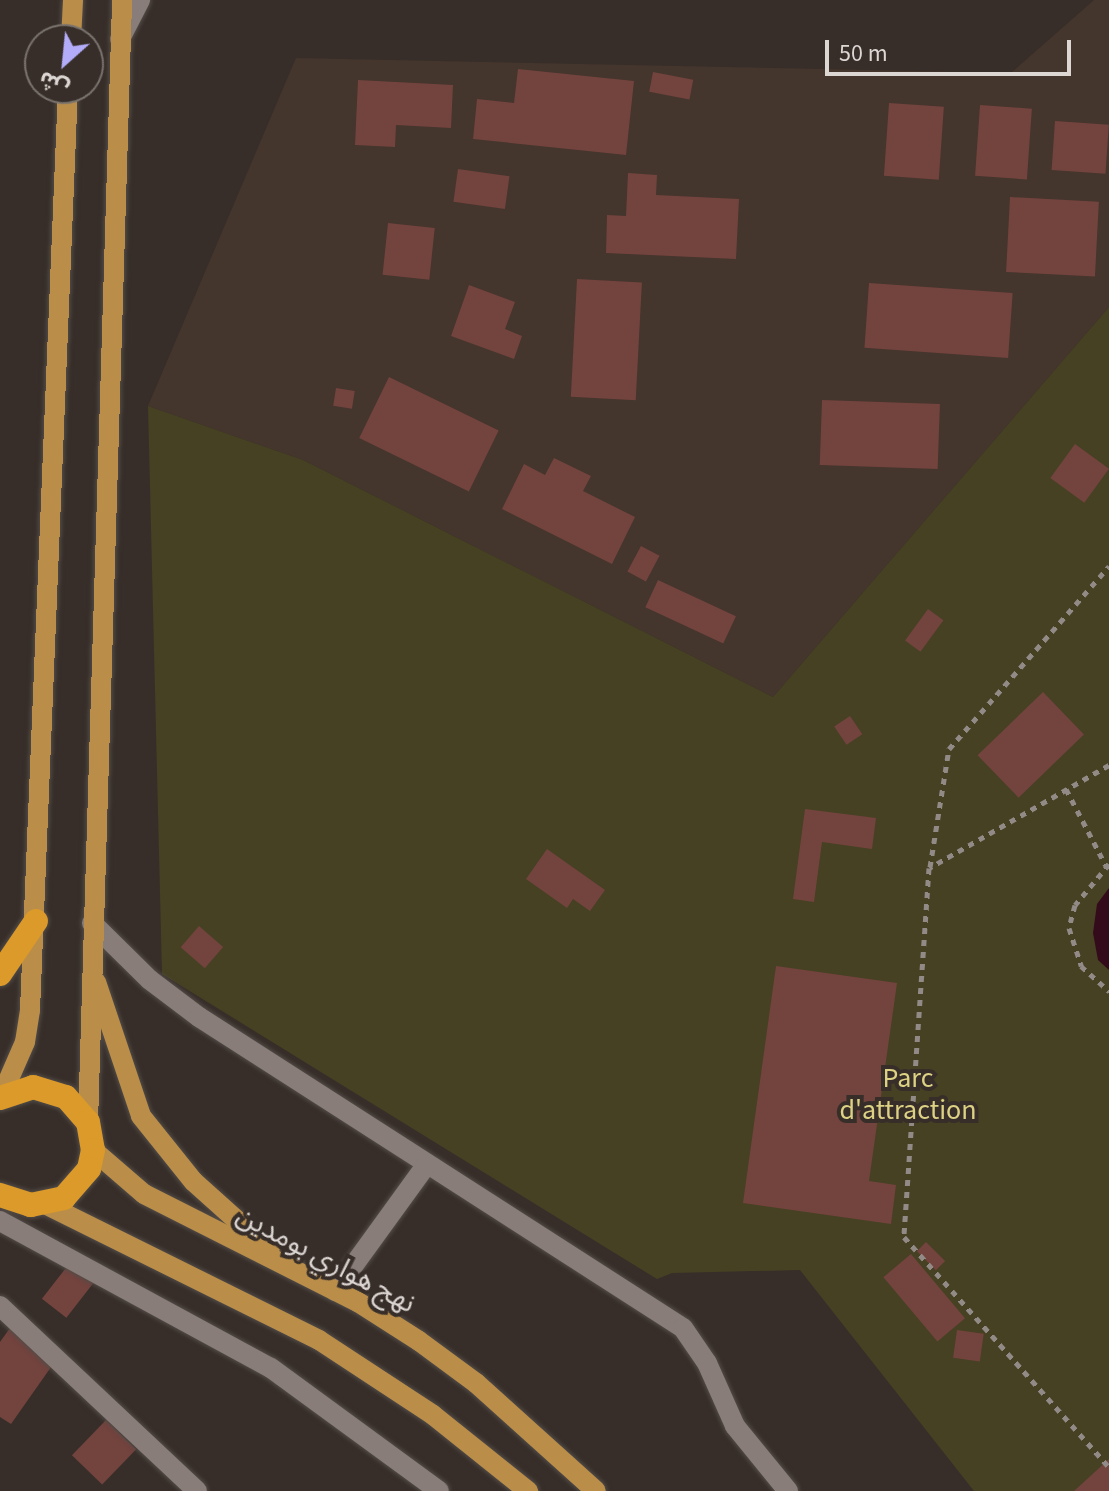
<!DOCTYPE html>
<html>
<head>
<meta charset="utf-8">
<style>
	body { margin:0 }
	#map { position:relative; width:1109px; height:1491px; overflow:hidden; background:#372e29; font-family:"Source Sans 3","Noto Sans Arabic",sans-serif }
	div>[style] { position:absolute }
	.built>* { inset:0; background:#44352d }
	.green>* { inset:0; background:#464123 }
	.water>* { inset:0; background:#340b1a }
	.building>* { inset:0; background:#73433e; transform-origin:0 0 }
	.path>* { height:5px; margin-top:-2.5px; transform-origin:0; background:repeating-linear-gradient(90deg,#918a86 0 6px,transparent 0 12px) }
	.roads { filter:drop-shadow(0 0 2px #534c48) drop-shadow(0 0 2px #534c48) }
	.minor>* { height:20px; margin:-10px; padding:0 10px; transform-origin:10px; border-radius:10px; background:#887d78 }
	.major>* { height:20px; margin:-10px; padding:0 10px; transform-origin:10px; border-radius:10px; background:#ba8e49 }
	.highway>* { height:24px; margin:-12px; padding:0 12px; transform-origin:12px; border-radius:12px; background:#db9a29 }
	span { translate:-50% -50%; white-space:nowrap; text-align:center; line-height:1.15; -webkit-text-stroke:8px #372e29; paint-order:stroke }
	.park-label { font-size:28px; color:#ddd184 }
	.street-label { font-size:28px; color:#ddd7d4 }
	.north { position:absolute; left:24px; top:24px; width:80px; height:80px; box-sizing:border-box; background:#372e29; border:2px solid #79726d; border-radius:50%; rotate:207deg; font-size:22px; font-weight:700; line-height:32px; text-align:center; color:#ddd7d4 }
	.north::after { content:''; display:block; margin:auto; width:28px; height:36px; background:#b3acf9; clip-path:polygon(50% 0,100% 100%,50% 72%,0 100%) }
	.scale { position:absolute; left:825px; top:40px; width:246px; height:36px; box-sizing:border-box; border:4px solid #ddd7d4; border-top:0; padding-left:10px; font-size:24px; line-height:28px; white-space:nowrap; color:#ddd7d4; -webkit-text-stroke:6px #372e29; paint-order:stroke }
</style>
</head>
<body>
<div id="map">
	<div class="built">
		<i style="clip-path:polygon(1094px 0,1109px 0,1109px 307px,773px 697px,303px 460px,148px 406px,296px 58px,1011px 73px)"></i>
	</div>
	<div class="green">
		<i style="clip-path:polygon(1109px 307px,1109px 1491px,974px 1491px,800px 1270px,672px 1273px,657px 1279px,162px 974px,148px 406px,303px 460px,773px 697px)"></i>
	</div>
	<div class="water">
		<i style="clip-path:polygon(1109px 888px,1109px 970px,1098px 960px,1093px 933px,1097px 904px)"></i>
	</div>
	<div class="building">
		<i style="clip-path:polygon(518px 69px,634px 81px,626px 155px,473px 139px,477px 99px,514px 103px)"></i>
		<i style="left:653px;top:72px;width:41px;height:20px;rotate:11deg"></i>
		<i style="clip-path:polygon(358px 80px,453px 85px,451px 128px,396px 125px,395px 147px,355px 145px)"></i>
		<i style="left:889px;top:103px;width:55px;height:73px;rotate:4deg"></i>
		<i style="left:980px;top:105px;width:52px;height:71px;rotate:4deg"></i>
		<i style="left:1055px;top:121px;width:54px;height:49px;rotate:4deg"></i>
		<i style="left:458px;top:169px;width:52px;height:33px;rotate:8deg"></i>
		<i style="clip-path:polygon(628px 173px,657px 175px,656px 195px,739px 199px,736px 259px,606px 253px,607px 215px,626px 216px)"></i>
		<i style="left:1010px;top:197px;width:89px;height:75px;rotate:3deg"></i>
		<i style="left:388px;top:223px;width:47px;height:52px;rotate:6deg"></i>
		<i style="left:577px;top:279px;width:65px;height:118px;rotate:3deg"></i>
		<i style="left:869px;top:283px;width:144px;height:65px;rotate:4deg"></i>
		<i style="clip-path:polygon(469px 285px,515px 302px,505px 329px,522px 336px,514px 359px,451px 336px)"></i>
		<i style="left:389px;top:377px;width:122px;height:68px;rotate:26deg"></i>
		<i style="left:336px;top:388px;width:19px;height:18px;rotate:9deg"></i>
		<i style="left:822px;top:400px;width:118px;height:65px;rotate:2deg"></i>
		<i style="left:1075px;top:444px;width:42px;height:42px;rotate:36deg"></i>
		<i style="clip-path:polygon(554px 458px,591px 476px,583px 491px,635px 517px,612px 564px,502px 509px,524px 464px,545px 475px)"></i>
		<i style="left:641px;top:546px;width:21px;height:29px;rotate:28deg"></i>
		<i style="left:658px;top:580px;width:86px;height:30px;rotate:25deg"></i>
		<i style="left:928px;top:609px;width:19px;height:39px;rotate:36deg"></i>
		<i style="left:1043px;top:692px;width:59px;height:91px;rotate:46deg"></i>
		<i style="left:850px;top:716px;width:22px;height:19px;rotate:56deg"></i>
		<i style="clip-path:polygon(805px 809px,876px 818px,872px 849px,822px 842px,814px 902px,793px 899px)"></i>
		<i style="clip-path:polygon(547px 849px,605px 890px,590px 911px,573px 899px,567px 908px,526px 879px)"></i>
		<i style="left:199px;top:926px;width:32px;height:28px;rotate:41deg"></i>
		<i style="clip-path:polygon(776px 966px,897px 983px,869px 1181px,896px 1185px,891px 1224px,743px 1203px)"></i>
		<i style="left:926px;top:1242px;width:27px;height:13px;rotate:45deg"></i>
		<i style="left:911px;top:1254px;width:84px;height:36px;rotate:50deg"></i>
		<i style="left:69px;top:1264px;width:31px;height:44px;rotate:38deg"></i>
		<i style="clip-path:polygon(10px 1328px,56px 1360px,11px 1424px,0 1417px,0 1342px)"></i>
		<i style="left:957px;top:1330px;width:27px;height:28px;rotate:8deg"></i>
		<i style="left:106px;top:1420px;width:42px;height:49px;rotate:44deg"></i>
		<i style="clip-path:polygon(1109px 1459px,1109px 1491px,1074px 1491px)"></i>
	</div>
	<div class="path">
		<i style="left:1109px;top:765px;width:207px;rotate:150.2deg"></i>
		<i style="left:929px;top:868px;width:370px;rotate:93.9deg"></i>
		<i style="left:904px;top:1237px;width:308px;rotate:48.3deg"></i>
		<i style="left:1066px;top:789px;width:87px;rotate:62.5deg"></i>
		<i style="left:1109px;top:864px;width:53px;rotate:129.7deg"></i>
		<i style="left:1075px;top:905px;width:24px;rotate:105deg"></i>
		<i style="left:1069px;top:928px;width:40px;rotate:72deg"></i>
		<i style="left:1081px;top:966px;width:38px;rotate:42deg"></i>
		<i style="left:930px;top:867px;width:120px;rotate:-80.9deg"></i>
		<i style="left:949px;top:749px;width:243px;rotate:-48.8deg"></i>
	</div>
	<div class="roads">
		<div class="minor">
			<i style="left:120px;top:39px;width:44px;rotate:-62.9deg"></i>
			<i style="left:92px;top:923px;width:81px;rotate:44.5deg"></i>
			<i style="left:150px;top:980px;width:61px;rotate:37.1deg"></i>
			<i style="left:199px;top:1017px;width:575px;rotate:32.72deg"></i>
			<i style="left:683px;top:1328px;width:42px;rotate:55.6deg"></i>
			<i style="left:707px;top:1363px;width:69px;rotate:66deg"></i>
			<i style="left:735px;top:1426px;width:84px;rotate:50.8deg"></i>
			<i style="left:0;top:1221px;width:308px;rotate:28.5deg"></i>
			<i style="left:271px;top:1368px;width:208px;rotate:36.2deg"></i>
			<i style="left:335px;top:1291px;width:157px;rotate:-54.1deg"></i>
			<i style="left:0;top:1306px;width:270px;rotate:43.2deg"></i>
		</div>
		<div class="major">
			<i style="left:71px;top:40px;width:40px;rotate:-87.1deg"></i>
			<i style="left:96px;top:982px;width:141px;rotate:71.4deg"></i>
			<i style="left:141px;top:1116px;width:83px;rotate:51.3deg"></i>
			<i style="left:193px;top:1181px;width:103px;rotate:41.9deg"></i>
			<i style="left:1px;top:1097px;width:60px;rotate:-66.4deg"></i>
			<i style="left:25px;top:1042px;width:32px;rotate:-81deg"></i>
			<i style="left:30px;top:1010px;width:923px;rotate:-87.64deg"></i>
			<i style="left:88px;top:1122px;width:1123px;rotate:-88.26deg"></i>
			<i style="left:93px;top:1150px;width:67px;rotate:40.8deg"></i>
			<i style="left:144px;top:1194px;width:240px;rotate:26.8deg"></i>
			<i style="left:358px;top:1302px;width:72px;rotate:32.6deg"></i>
			<i style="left:419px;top:1341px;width:71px;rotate:36.4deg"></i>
			<i style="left:476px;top:1383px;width:161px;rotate:42deg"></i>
			<i style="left:45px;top:1204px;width:306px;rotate:26.4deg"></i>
			<i style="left:319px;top:1340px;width:136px;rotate:33.3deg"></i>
			<i style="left:433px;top:1415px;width:122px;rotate:38.7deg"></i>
		</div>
		<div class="highway">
			<i style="left:0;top:974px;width:64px;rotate:-55.8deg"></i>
			<i style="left:0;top:1098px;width:35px;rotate:-18deg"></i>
			<i style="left:33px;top:1087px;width:34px;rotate:17deg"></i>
			<i style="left:66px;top:1097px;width:33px;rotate:49deg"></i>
			<i style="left:88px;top:1122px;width:28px;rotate:80deg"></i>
			<i style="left:93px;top:1150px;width:19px;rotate:102deg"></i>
			<i style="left:89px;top:1169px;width:38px;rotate:131deg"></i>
			<i style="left:64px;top:1198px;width:34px;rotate:168deg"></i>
			<i style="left:31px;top:1205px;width:33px;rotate:-162deg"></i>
		</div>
	</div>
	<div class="park-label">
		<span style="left:908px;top:1094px">Parc<br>d'attraction</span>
	</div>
	<div class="street-label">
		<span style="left:326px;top:1259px;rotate:28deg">نهج هواري بومدين</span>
	</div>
	<div class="north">ش</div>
	<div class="scale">50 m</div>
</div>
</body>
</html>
